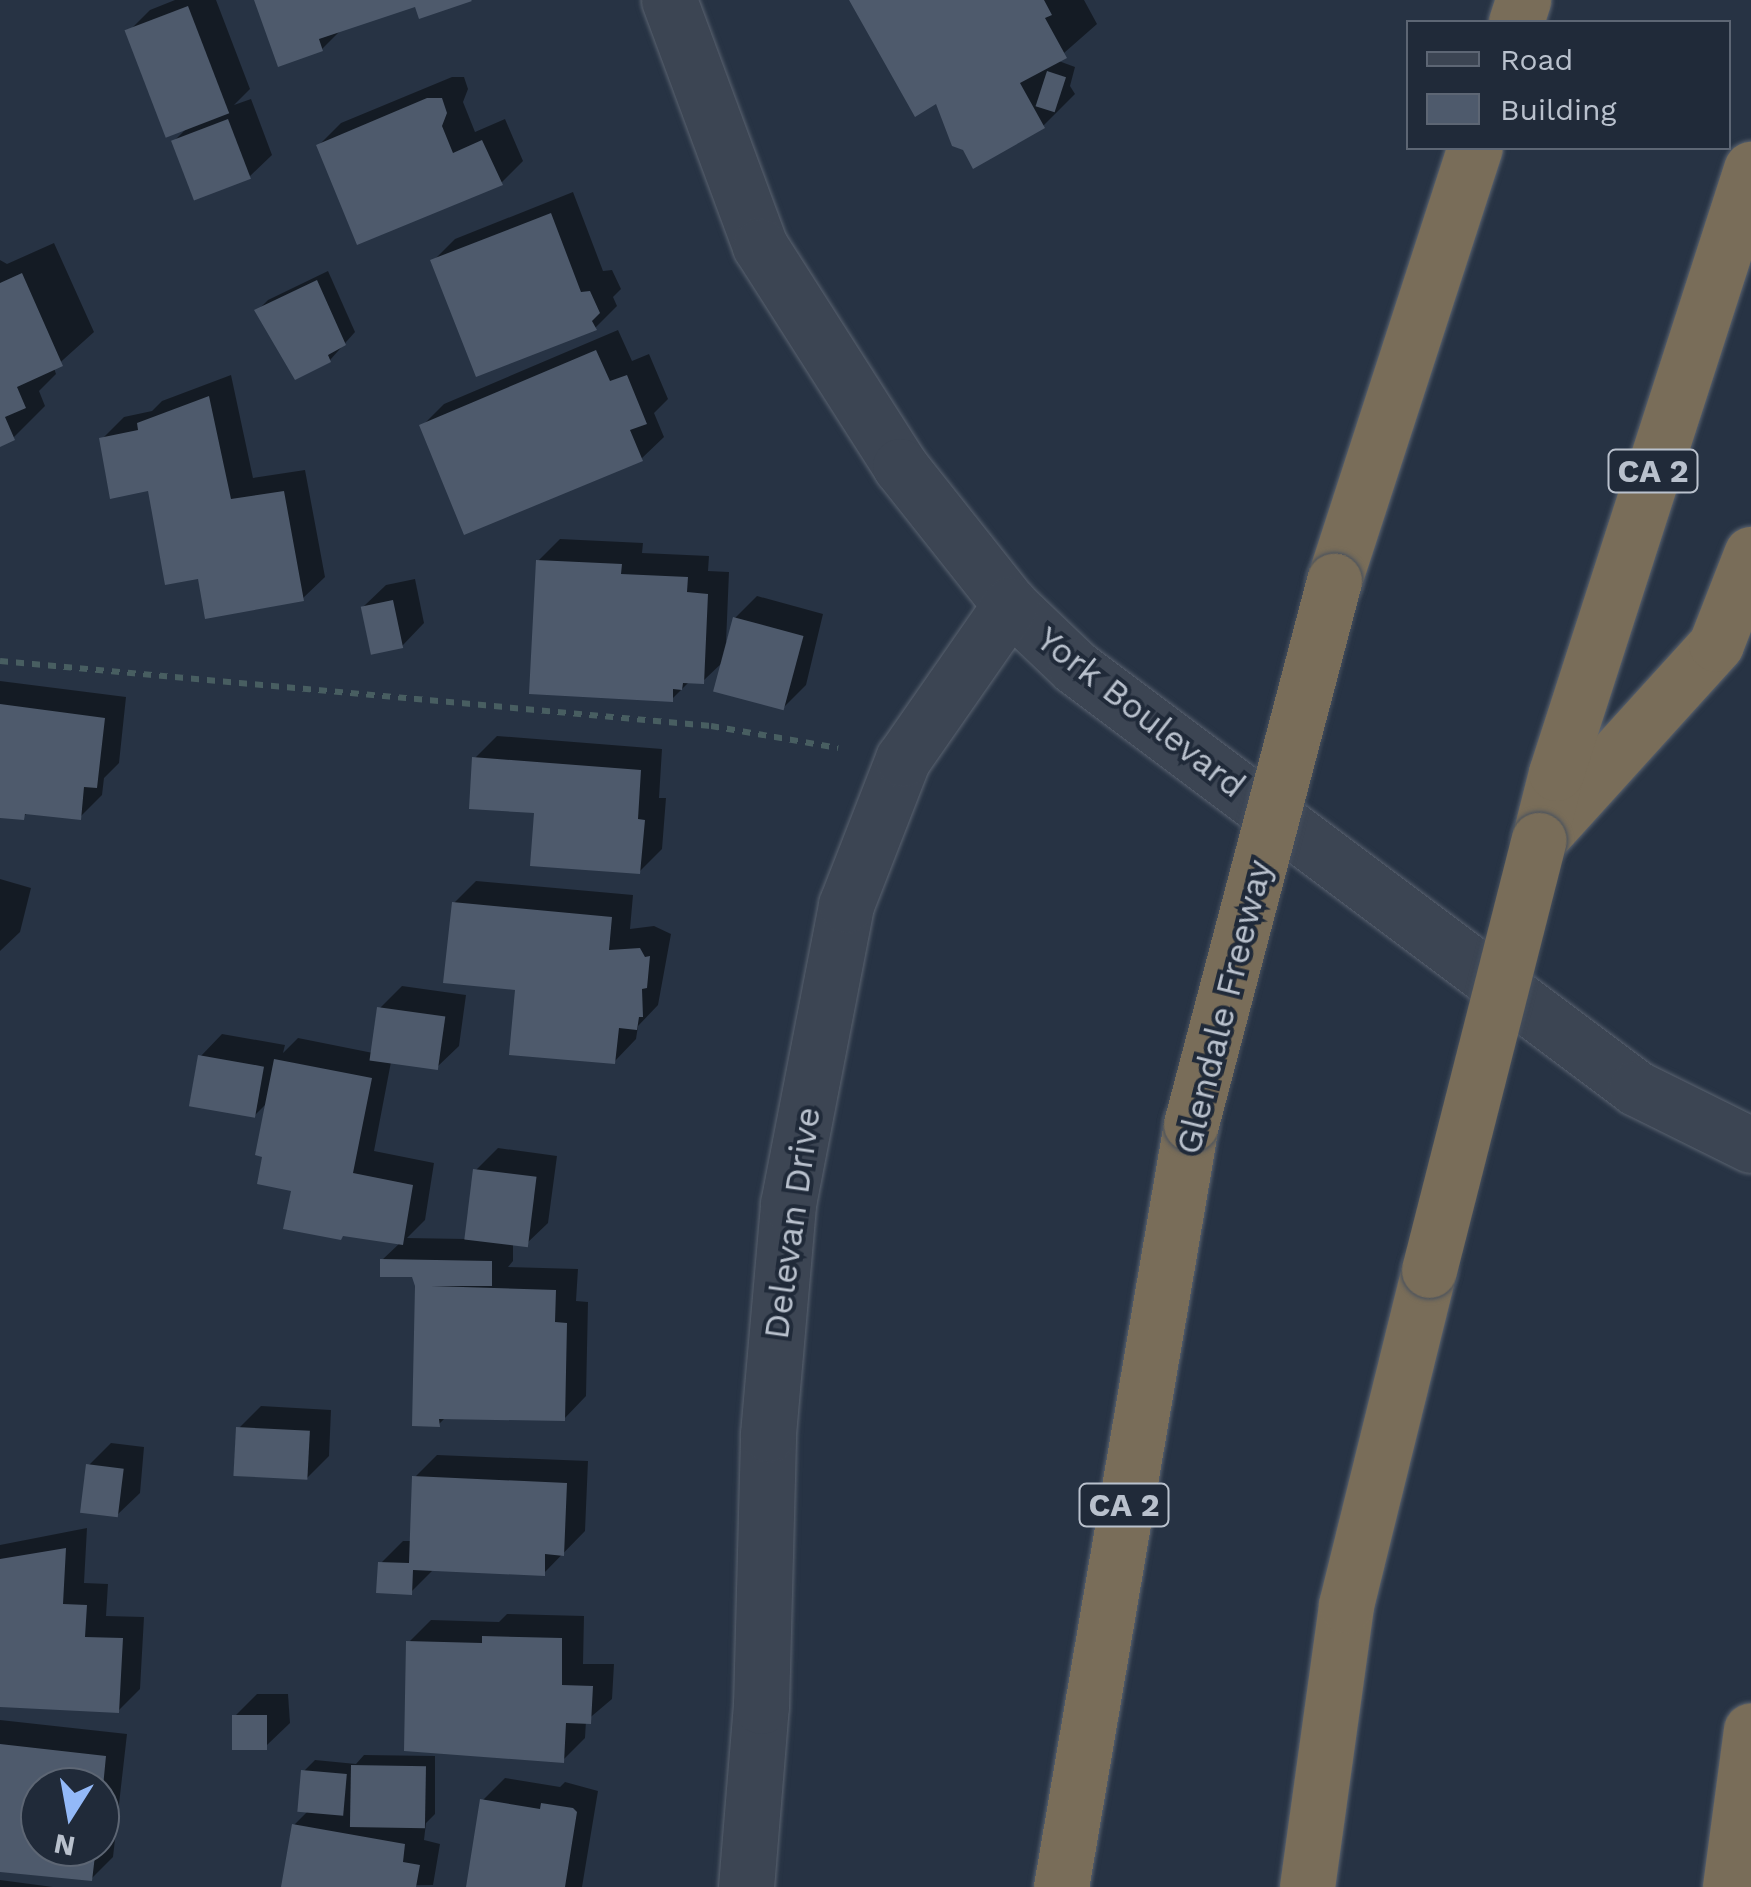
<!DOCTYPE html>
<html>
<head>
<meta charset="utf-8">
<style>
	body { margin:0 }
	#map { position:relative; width:1751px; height:1887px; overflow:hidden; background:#273344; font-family:"Work Sans",sans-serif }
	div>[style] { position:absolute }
	.shadow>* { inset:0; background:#0007 }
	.building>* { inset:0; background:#4e5a6c; transform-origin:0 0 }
	.path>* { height:6px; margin-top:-3px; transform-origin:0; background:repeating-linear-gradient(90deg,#485e61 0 8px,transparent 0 16px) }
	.roads { filter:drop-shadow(0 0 2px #5a6370) drop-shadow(0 0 2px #5a6370) }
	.tertiary>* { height:55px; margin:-27.5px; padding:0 27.5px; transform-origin:27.5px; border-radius:27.5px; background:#3c4553 }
	.motorway>* { height:55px; margin:-27.5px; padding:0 27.5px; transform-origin:27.5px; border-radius:27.5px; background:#796d59 }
	.bridges { filter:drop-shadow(0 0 2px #46505e) drop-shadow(0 0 2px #46505e) }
	.motorway-bridge>* { height:55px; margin:-27.5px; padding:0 27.5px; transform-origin:27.5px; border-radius:27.5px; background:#796d59 }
	span { translate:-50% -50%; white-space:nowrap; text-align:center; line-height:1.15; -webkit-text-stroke:8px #202a39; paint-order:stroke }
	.shield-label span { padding:2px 8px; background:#202a39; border:2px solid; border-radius:8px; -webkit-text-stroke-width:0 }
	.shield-label { font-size:32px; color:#b9c1cd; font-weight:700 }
	.street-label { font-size:35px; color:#b9c1cd }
	.legend { position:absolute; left:1406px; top:20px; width:325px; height:130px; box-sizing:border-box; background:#202a39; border:2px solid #5d6674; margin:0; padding:12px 18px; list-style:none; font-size:30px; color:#b9c1cd }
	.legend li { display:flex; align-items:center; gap:20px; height:50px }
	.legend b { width:50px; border:2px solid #5d6674 }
	.north { position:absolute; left:20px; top:1767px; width:100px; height:100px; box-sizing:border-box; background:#202a39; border:2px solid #5d6674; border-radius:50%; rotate:191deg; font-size:28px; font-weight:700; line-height:40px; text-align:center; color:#b9c1cd }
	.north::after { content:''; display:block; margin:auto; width:35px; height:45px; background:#93b9f8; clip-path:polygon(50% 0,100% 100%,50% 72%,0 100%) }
</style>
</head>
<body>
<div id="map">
	<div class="shadow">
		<i style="clip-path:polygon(175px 0,216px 0,250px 89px,234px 105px,251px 99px,272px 155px,249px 177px,174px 141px,191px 124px,128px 32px,150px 10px)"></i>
		<i style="clip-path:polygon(257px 0,466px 0,417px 4px,342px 29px,322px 49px)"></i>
		<i style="clip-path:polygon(852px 0,1084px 0,1097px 24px,1056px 60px,1075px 67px,1070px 86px,1075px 94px,1043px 126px,937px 101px)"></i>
		<i style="clip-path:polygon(452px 77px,464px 77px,468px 89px,463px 102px,475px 132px,505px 119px,523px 161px,501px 183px,319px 145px,341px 123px)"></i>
		<i style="clip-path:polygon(573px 192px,603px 271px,612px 270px,621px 289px,613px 297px,617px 306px,595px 328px,433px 261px,455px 239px)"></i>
		<i style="clip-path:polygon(54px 243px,94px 332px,54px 368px,56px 374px,39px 391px,45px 406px,13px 438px,0 444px,0 260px,7px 264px)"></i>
		<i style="clip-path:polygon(328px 271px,355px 332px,330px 360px,258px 310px,268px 300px)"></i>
		<i style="clip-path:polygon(618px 330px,632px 361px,649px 354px,668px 399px,654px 413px,664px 437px,641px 459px,422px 426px,444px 404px)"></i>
		<i style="clip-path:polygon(231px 375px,253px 478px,305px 470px,325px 577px,302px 599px,200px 576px,150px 488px,102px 439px,124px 417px,152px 411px,162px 401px)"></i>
		<i style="clip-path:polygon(560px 539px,643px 543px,642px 553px,709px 556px,708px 571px,729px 572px,726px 643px,735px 618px,757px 596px,823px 614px,806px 685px,784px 707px,724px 661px,703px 681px,690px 681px,672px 699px,538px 561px)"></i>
		<i style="clip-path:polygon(415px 579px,424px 623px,402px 646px,363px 607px,386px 585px)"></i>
		<i style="clip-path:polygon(0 681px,126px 697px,119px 763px,104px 778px,102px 795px,80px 817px,28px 812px,23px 817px,0 815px)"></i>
		<i style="clip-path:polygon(497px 736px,662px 749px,659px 798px,666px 798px,662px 849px,640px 871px,475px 758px)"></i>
		<i style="clip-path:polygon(0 879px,31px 888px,20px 932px,0 951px)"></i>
		<i style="clip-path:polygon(476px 881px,633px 895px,630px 929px,654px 926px,671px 934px,658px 1005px,638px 1026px,636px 1039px,614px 1062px,518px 988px,454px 903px)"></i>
		<i style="clip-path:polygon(402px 986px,466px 995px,459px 1046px,436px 1068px,391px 1062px,374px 1151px,434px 1163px,425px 1220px,407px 1238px,466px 1239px,476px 1170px,498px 1148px,557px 1156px,548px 1223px,525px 1245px,513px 1243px,513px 1261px,508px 1267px,578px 1269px,576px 1301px,588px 1302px,586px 1396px,564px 1419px,446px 1417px,439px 1424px,414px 1274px,382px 1260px,401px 1242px,294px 1189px,268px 1102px,254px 1116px,200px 1057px,222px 1034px,285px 1045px,283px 1053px,298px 1038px,373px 1053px,380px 1008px)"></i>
		<i style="clip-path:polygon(261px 1406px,331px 1410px,329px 1456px,307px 1478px,239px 1428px)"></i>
		<i style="clip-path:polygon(111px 1443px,144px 1447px,140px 1493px,117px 1515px,89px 1465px)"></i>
		<i style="clip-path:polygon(437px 1455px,588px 1461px,585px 1531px,544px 1573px,433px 1570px,411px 1592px,381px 1563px,403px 1541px,412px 1541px,415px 1477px)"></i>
		<i style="clip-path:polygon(87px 1528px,84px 1583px,108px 1584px,106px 1616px,144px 1617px,140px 1689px,118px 1711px,0 1704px,0 1545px)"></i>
		<i style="clip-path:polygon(507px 1614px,584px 1616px,583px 1664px,614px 1664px,612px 1699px,586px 1721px,585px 1738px,563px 1760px,409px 1642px,431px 1620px,499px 1622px)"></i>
		<i style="clip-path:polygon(257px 1694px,288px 1694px,290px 1723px,267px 1745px,235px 1716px)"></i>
		<i style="clip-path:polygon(evenodd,0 1720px,127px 1734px,113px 1857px,91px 1879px,0 1869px,0 1720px,40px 1787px,100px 1787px,100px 1847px,40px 1847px,40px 1787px)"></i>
		<i style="clip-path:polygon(364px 1755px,435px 1756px,435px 1814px,426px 1823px,424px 1840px,440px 1844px,433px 1885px,284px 1887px,294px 1825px,309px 1810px,304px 1771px,315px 1760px,356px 1764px)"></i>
		<i style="clip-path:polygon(505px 1778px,560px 1787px,565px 1782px,598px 1791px,582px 1887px,469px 1887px,483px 1800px)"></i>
		<i style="clip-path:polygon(0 1880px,53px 1887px,0 1887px)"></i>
	</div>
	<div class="building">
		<i style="clip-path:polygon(254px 0,471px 0,472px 1px,419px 19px,415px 7px,319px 39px,323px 51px,278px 67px)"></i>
		<i style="clip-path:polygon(849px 0,1044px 0,1052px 15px,1045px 18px,1067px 58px,1020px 83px,1045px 128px,973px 169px,963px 150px,952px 146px,936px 104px,915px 117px)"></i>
		<i style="left:188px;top:6px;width:115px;height:68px;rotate:69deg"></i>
		<i style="left:1047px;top:71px;width:20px;height:37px;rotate:18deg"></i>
		<i style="clip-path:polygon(427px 98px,442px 98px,447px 113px,442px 126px,453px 153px,482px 140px,503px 185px,357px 245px,316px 145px)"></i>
		<i style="left:228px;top:119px;width:64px;height:61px;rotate:69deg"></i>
		<i style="clip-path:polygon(551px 213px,581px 292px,590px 291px,600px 313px,592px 321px,597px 330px,476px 377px,430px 260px)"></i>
		<i style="clip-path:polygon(22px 273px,63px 366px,17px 387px,26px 408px,5px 417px,15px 440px,0 447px,0 283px)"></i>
		<i style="clip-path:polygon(317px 280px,346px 345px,328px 355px,331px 362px,295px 380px,254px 310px)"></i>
		<i style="clip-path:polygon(596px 350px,610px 381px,627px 375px,647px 424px,630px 430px,643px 461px,464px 535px,419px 425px)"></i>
		<i style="clip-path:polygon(209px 396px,231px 499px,284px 491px,304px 601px,205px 619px,198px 579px,165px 585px,148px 491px,110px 499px,99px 438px,138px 430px,137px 423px)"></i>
		<i style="clip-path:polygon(536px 560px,622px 564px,621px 574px,688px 577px,687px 592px,708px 594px,704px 684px,683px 683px,682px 690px,673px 689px,673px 702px,529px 694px)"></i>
		<i style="left:393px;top:600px;width:49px;height:33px;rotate:78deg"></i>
		<i style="left:733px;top:617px;width:73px;height:77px;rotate:15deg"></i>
		<i style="clip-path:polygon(0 704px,105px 718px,97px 788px,84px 787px,81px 820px,25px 814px,24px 820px,0 818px)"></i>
		<i style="clip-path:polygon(472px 757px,641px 770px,638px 819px,645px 820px,640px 874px,530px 866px,534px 813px,469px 809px)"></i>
		<i style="clip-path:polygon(452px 902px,612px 917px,609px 950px,640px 948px,645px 957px,650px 956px,647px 988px,642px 989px,643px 1017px,639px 1017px,637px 1030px,619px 1028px,615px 1064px,509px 1055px,515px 990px,443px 983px)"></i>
		<i style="left:377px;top:1007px;width:69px;height:54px;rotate:8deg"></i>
		<i style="left:198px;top:1055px;width:67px;height:52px;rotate:10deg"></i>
		<i style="clip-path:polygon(274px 1059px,372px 1078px,353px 1173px,413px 1185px,403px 1245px,343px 1236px,341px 1240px,283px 1229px,291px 1191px,257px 1184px,262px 1157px,255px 1155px)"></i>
		<i style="left:473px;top:1169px;width:64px;height:71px;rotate:7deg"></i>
		<i style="clip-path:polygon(380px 1259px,492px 1261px,492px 1286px,431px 1286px,556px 1290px,555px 1322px,567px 1323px,565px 1421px,439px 1419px,440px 1427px,412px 1426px,415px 1286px,412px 1277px,380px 1277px)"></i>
		<i style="left:236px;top:1427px;width:74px;height:49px;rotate:3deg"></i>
		<i style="left:86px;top:1464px;width:38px;height:49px;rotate:7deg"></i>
		<i style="clip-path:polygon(412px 1476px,567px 1483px,564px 1556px,545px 1554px,545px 1576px,413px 1570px,412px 1595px,376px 1593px,378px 1562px,409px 1563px)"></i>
		<i style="clip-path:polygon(66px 1548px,63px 1604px,87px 1605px,85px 1637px,123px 1638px,119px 1713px,0 1707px,0 1559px)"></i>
		<i style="clip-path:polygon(482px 1636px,562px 1638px,562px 1685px,593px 1686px,591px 1724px,566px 1723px,564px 1763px,404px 1751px,406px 1641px,482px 1643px)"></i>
		<i style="left:232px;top:1715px;width:35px;height:35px"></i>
		<i style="clip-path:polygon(0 1744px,106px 1756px,103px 1787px,40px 1787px,40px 1847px,96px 1847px,92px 1881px,0 1872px)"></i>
		<i style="left:351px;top:1765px;width:75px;height:62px;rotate:1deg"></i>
		<i style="left:301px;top:1770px;width:46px;height:42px;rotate:5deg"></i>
		<i style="clip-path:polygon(480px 1799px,540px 1809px,541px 1803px,573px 1808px,577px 1812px,565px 1887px,466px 1887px)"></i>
		<i style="clip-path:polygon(292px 1824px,405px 1844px,403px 1862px,420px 1865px,416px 1887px,281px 1887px)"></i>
	</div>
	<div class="path">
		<i style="left:0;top:661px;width:714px;rotate:5.22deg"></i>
		<i style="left:711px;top:726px;width:129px;rotate:9.8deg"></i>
	</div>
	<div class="roads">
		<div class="tertiary">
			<i style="left:669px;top:0;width:262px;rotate:69.7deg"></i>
			<i style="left:760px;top:246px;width:261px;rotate:57.5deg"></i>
			<i style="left:900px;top:466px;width:177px;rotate:51.6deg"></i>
			<i style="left:1010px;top:605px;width:90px;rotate:43.6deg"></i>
			<i style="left:1075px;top:667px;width:701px;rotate:36.89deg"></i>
			<i style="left:1636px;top:1088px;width:128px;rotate:26.4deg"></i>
			<i style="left:746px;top:1887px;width:182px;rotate:-85.3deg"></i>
			<i style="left:761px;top:1706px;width:272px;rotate:-88.5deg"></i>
			<i style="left:768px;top:1434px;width:231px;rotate:-85deg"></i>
			<i style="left:788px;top:1204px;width:305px;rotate:-79deg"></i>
			<i style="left:846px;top:905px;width:157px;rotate:-68.7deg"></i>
			<i style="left:903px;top:759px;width:188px;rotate:-55.2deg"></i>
		</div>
		<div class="motorway">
			<i style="left:1516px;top:22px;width:23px;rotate:-72deg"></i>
			<i style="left:1334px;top:581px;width:455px;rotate:-72deg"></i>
			<i style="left:1544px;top:834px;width:256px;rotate:-47.8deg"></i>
			<i style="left:1716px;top:644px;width:97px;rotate:-68.7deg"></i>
			<i style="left:1539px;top:840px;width:69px;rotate:-75.8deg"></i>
			<i style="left:1556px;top:773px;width:635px;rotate:-72.11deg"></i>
			<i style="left:1061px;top:1887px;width:774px;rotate:-80.33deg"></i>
			<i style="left:1307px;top:1887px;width:285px;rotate:-82.1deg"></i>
			<i style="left:1346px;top:1605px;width:345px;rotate:-76.1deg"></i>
			<i style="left:1730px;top:1887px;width:158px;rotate:-82.4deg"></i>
		</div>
	</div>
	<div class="bridges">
		<div class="motorway-bridge">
			<i style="left:1191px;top:1124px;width:562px;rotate:-75.25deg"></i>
			<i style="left:1429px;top:1270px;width:444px;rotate:-75.7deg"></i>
		</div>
	</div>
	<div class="shield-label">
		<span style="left:1653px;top:471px">CA 2</span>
		<span style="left:1124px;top:1505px">CA 2</span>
	</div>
	<div class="street-label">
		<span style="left:1141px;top:712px;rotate:38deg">York Boulevard</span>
		<span style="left:1224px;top:1007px;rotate:-76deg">Glendale Freeway</span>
		<span style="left:792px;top:1223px;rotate:-82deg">Delevan Drive</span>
	</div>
	<ul class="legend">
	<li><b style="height:12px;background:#3c4553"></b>Road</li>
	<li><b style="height:28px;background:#4e5a6c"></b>Building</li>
	</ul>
	<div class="north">N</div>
</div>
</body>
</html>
